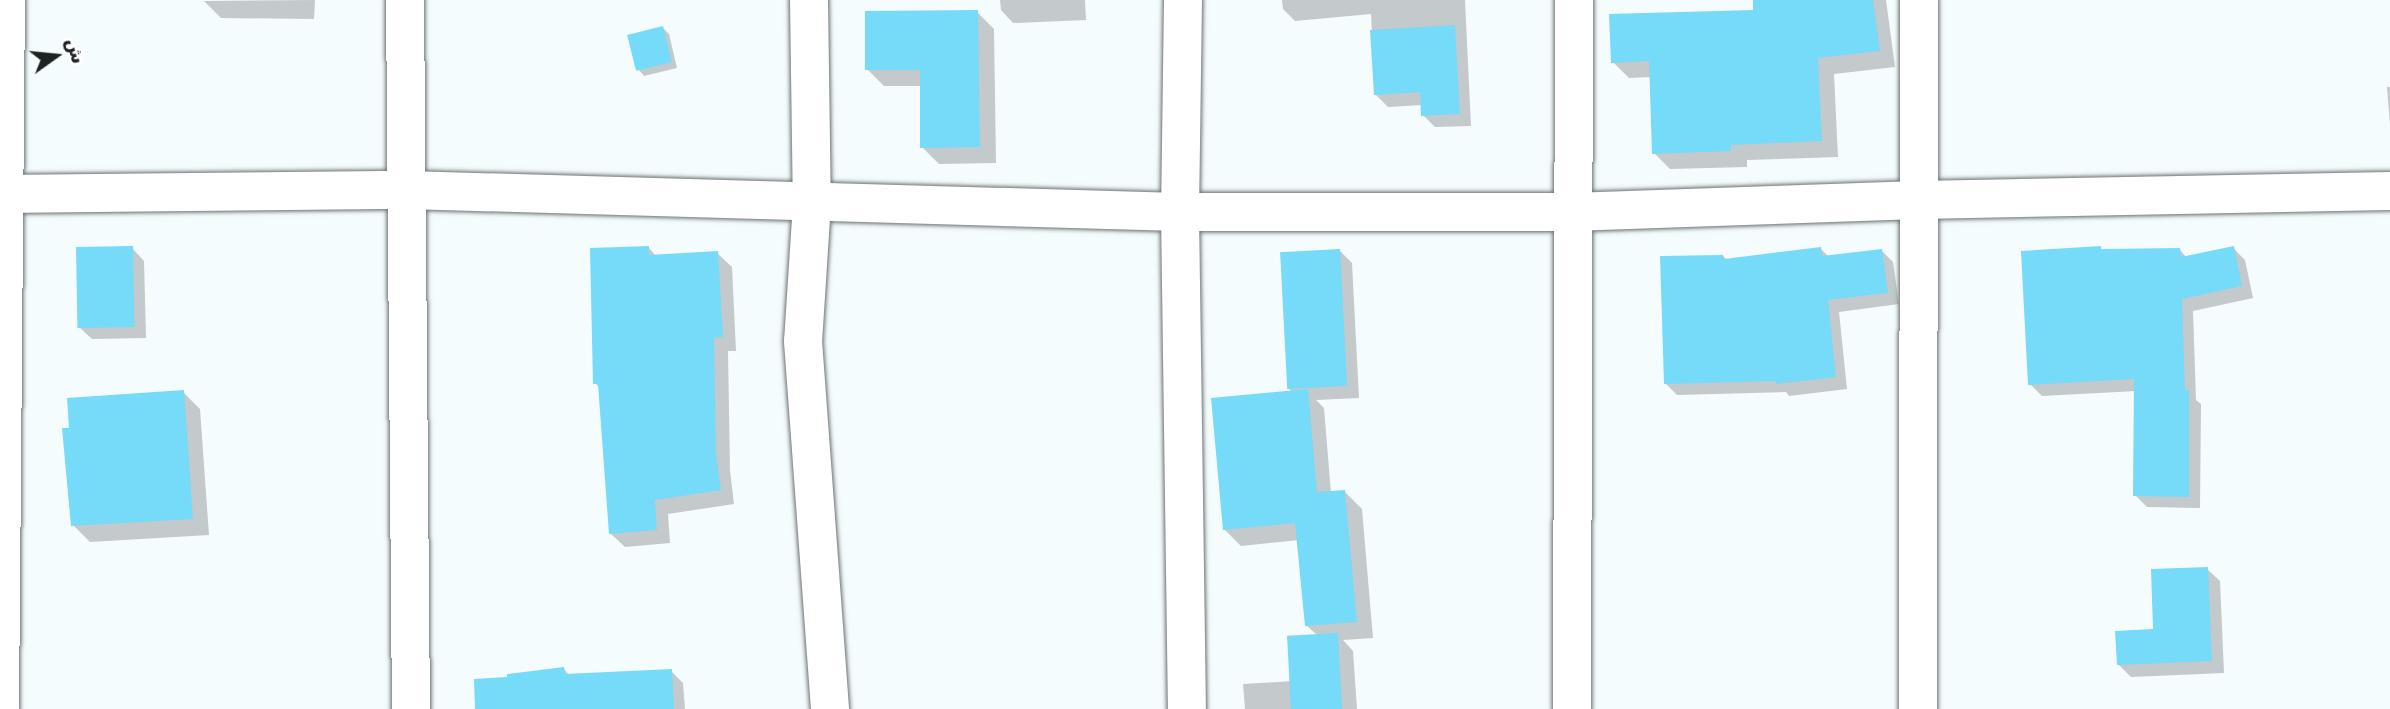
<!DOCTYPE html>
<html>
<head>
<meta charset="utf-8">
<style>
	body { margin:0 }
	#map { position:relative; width:2390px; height:709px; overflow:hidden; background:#f5fcfe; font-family:"DejaVu Sans",Cairo,sans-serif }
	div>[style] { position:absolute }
	.shadow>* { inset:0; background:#0003 }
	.building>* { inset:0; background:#76daf9; transform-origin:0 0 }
	.roads { filter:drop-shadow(0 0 2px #6d7375) drop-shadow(0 0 2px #6d7375) }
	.street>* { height:38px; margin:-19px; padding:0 19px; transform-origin:19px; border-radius:19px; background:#fff }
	span { translate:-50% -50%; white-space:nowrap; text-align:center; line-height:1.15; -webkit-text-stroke:7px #fff; paint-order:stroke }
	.north { position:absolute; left:21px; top:21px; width:70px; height:70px; -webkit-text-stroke:5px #fff; paint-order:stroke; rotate:75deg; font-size:19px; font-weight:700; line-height:28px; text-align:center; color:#1f2223 }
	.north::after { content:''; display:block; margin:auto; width:24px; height:32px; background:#1f2223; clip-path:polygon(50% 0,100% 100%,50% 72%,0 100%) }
</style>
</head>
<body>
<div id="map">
	<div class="shadow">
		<i style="clip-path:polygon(315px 0,314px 19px,221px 18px,204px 1px)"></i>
		<i style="clip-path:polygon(1000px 0,1085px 0,1086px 20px,1013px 23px,1001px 10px)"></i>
		<i style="clip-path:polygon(1282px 0,1465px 0,1471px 126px,1435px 127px,1423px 115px,1422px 105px,1388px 107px,1375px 94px,1371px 14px,1295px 21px,1283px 9px)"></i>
		<i style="clip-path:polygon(1755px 0,1886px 0,1895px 67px,1834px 74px,1838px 157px,1747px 160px,1747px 167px,1670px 169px,1654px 153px,1652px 77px,1629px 78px,1613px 62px,1755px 11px)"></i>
		<i style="clip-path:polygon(977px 12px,994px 29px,996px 163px,939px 164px,922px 147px,922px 86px,884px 86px,867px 69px)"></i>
		<i style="clip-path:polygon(663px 28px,669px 34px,677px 68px,644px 76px,638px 69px)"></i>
		<i style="clip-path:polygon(2387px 87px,2390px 87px,2390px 125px)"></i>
		<i style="clip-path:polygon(132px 248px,144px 261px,146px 338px,92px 339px,79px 327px)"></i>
		<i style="clip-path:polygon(649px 248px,656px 256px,717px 253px,732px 267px,736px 351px,728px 351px,730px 470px,734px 504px,668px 514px,670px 543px,625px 547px,610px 533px,600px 388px,595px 383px)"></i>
		<i style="clip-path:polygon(2100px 248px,2103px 251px,2180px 250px,2187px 258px,2233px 248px,2245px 260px,2253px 298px,2193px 311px,2196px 400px,2201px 404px,2200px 508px,2147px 507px,2135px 495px,2136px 391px,2042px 396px,2030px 384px)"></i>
		<i style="clip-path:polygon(1821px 249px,1829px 257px,1881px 250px,1893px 262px,1899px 304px,1839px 312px,1847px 389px,1789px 396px,1786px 392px,1677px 395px,1665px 383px,1723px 256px,1727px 260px)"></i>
		<i style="clip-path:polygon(1340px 251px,1352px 263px,1359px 398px,1316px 400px,1324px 408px,1331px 493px,1345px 492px,1362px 509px,1373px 638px,1343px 640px,1353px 651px,1357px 709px,1245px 709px,1243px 684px,1293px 681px,1318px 636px,1306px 625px,1299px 540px,1241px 546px,1224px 529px,1293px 393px,1288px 388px)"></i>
		<i style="clip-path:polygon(183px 392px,200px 409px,209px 535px,90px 542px,73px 525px)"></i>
		<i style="clip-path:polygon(2207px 569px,2220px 581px,2224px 673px,2131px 677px,2118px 664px,2155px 631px)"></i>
		<i style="clip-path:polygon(564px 669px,570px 676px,671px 671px,683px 683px,685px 709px,513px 709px)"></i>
	</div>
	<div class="building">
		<i style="clip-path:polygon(1753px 0,1873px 0,1880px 51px,1818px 58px,1822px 141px,1731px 145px,1731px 151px,1652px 154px,1649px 61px,1611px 63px,1609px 14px,1753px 10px)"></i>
		<i style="clip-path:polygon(978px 10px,980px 147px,920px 148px,920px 70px,865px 70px,865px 11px)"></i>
		<i style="clip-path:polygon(1455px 25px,1460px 114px,1421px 116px,1420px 92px,1374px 95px,1370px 30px)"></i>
		<i style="left:663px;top:26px;width:37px;height:37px;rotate:76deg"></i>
		<i style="left:133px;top:246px;width:81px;height:57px;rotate:89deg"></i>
		<i style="clip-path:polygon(649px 246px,649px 255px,718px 251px,723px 337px,714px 338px,716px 454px,721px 490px,655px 500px,657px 530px,609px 534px,598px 384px,593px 384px,590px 248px)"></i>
		<i style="clip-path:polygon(2101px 246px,2101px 249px,2180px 248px,2181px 257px,2234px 246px,2242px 286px,2182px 299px,2185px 390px,2189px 391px,2189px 497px,2133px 496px,2134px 379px,2028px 385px,2021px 251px)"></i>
		<i style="clip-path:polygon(1821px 247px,1822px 256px,1882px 249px,1888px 293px,1828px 300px,1836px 377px,1776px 384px,1775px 381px,1664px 384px,1660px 256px,1723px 255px,1724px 259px)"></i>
		<i style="left:1340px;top:249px;width:137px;height:60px;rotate:87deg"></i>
		<i style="clip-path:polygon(1308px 389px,1317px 492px,1345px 490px,1357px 622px,1305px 626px,1295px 523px,1223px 530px,1211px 398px)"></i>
		<i style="clip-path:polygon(184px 390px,193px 519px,71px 526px,62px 428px,69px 428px,67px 398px)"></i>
		<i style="clip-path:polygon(2208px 567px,2212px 661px,2117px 665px,2115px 631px,2153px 629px,2151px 569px)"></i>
		<i style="left:1338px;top:633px;width:76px;height:51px;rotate:87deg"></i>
		<i style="clip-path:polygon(564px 667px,565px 674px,672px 669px,674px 709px,475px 709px,474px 679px,507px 677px,507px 674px)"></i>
	</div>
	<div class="roads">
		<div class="street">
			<i style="left:405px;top:0;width:709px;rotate:89.52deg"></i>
			<i style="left:809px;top:0;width:203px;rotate:89.2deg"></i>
			<i style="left:812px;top:203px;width:138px;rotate:93.7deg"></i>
			<i style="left:803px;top:341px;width:369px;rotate:85.8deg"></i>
			<i style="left:1183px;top:0;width:212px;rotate:90.8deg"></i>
			<i style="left:1180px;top:212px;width:497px;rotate:89.2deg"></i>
			<i style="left:0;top:194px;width:407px;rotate:-0.6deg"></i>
			<i style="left:407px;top:190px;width:773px;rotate:1.63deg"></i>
			<i style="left:1180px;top:212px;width:391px"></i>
			<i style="left:1571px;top:212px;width:347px;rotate:-2deg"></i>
			<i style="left:1918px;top:200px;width:472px;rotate:-1.1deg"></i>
			<i style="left:0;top:709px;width:709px;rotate:-89.52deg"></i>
			<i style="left:1572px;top:709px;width:709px;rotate:-89.84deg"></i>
			<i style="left:1918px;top:709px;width:709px;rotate:-89.92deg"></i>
		</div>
	</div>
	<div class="north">ش</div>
</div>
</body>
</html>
